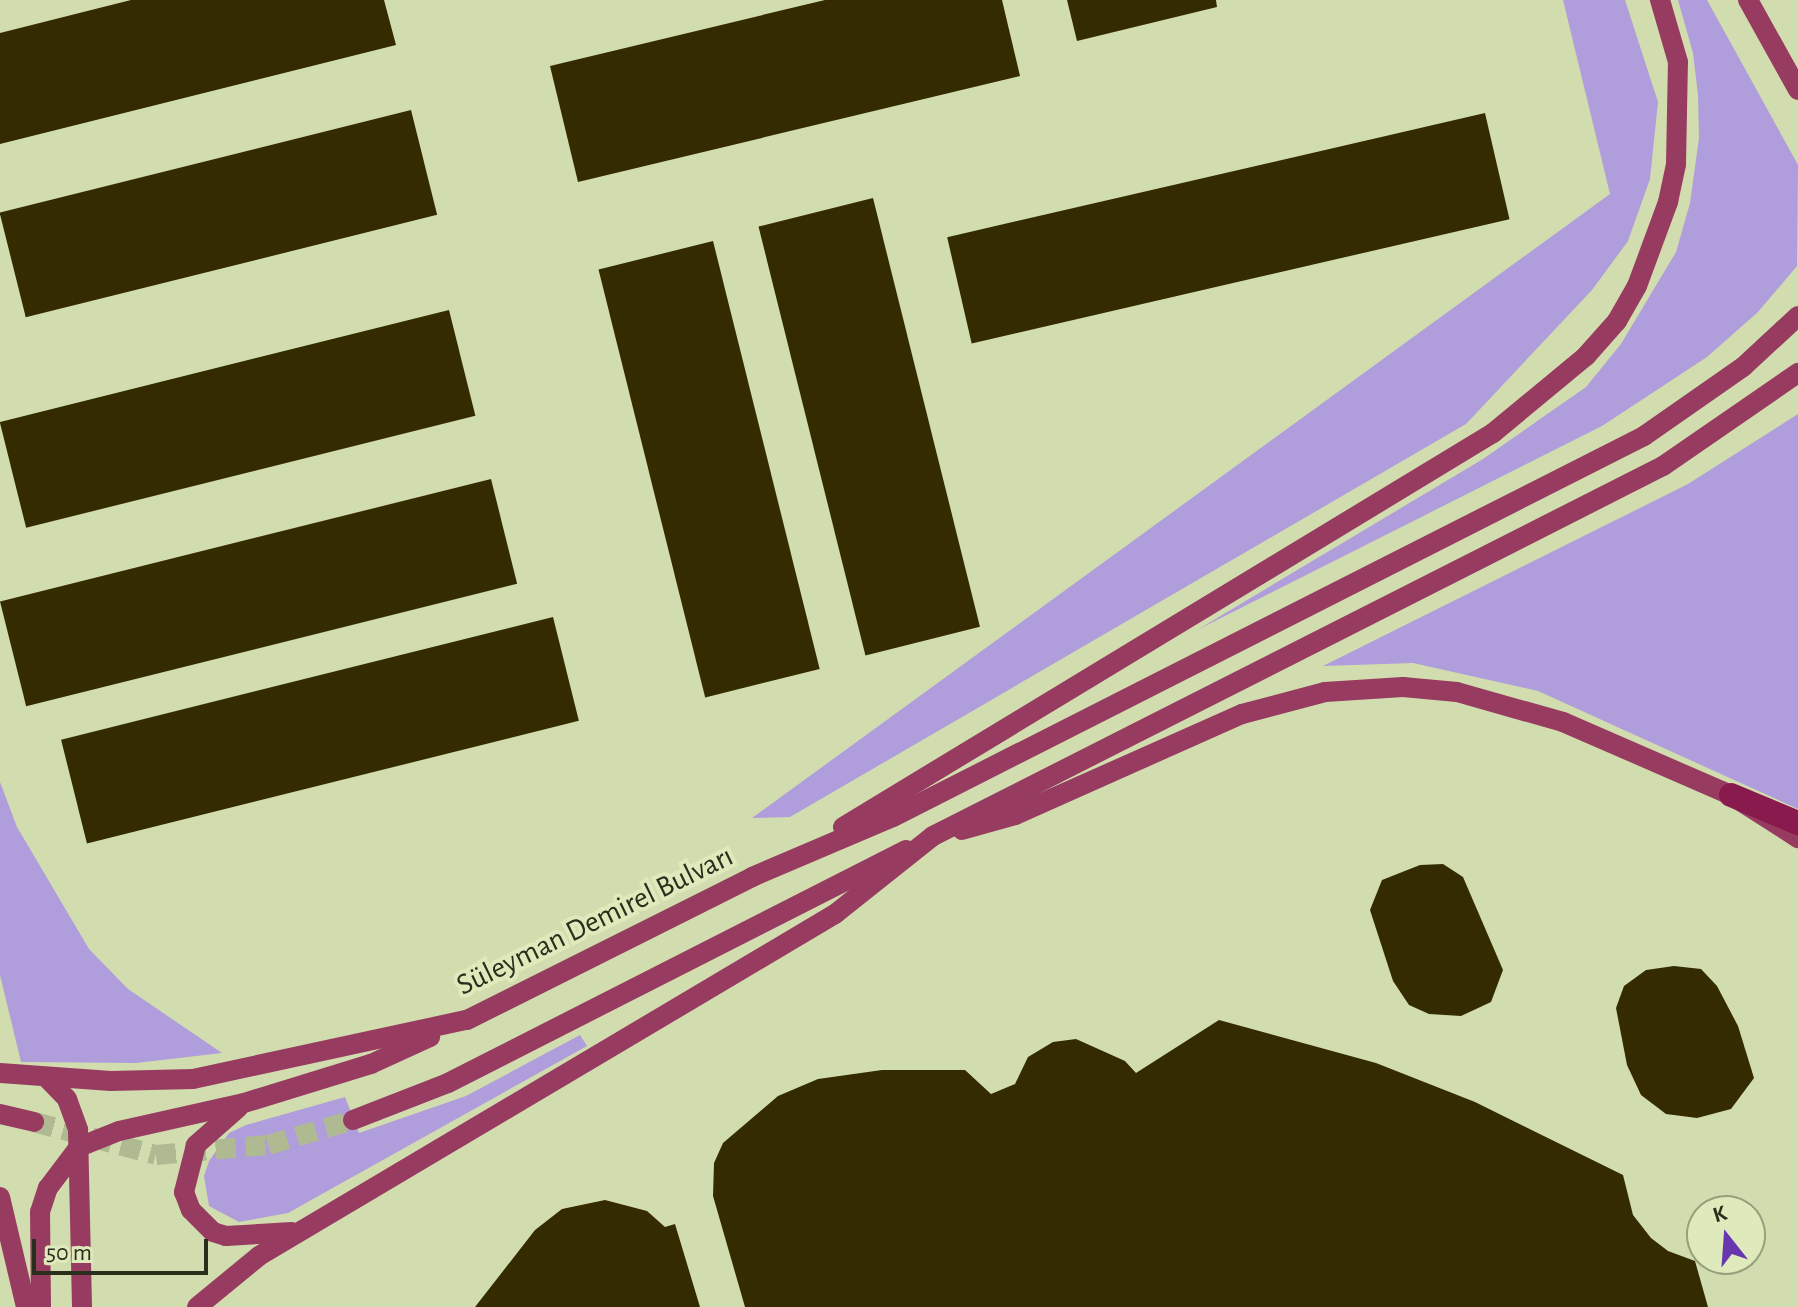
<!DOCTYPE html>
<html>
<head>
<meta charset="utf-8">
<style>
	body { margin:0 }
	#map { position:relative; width:1798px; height:1307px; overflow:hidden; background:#d2ddaf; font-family:"Alegreya Sans",sans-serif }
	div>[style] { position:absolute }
	.green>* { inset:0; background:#b09ddb }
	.building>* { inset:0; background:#342c00; transform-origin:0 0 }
	.major-tunnel>* { height:20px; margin-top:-10px; transform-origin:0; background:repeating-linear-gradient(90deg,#b0ba92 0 20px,transparent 0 30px) }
	.major>* { height:20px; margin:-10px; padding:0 10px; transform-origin:10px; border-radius:10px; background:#973c60 }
	.highway>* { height:24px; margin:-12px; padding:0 12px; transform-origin:12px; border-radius:12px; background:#881a4d }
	span { translate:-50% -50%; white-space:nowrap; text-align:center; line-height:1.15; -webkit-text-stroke:8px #dfeabc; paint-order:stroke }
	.street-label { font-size:30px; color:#2a2e1c }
	.north { position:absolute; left:1686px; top:1195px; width:80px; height:80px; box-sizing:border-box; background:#dfeabc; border:2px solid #979f7c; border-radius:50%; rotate:343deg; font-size:22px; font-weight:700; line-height:32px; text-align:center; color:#2a2e1c }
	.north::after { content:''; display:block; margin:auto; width:28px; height:36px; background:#6836ae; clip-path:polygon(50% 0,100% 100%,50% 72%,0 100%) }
	.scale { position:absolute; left:32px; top:1239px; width:176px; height:36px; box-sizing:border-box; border:4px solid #2a2e1c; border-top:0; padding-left:10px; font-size:24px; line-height:28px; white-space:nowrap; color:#2a2e1c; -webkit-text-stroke:6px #dfeabc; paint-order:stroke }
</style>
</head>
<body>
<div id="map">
	<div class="green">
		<i style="clip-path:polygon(1563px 0,1625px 0,1658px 102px,1650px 179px,1628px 241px,1592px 290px,1466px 424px,790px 817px,752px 818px,1610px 194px)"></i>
		<i style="clip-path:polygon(1678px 0,1707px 0,1798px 165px,1797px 266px,1758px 312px,1707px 357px,1602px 426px,1197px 630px,1483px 459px,1586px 387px,1621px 344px,1676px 252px,1690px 203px,1699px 138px,1698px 95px,1693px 53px)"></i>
		<i style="clip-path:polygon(1798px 414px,1798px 809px,1538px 691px,1413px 663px,1323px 666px,1688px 484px)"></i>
		<i style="clip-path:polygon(0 782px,17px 827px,89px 949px,128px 989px,222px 1053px,136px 1063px,21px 1062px,0 975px)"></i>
		<i style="clip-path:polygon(580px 1035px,587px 1046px,288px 1213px,239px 1222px,209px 1206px,204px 1176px,209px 1161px,229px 1133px,246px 1125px,345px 1097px,359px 1133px,466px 1096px)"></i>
	</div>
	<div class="building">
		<i style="clip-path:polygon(131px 0,384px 0,396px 45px,0 144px,0 33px)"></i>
		<i style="clip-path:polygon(825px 0,1002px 0,1020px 76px,578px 182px,550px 66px)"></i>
		<i style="clip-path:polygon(1067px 0,1216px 0,1217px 7px,1077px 41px)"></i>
		<i style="left:411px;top:110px;width:108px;height:424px;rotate:76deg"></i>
		<i style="left:1485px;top:113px;width:109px;height:552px;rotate:77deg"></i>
		<i style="left:873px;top:198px;width:442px;height:118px;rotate:76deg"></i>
		<i style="left:713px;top:241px;width:441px;height:118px;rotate:76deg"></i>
		<i style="left:449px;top:310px;width:109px;height:463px;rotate:76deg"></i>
		<i style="left:491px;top:479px;width:108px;height:506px;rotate:76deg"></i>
		<i style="left:553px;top:617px;width:107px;height:507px;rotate:76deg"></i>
		<i style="clip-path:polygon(1443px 864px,1463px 877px,1503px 970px,1491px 1002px,1461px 1016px,1429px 1014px,1409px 1005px,1393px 981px,1370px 910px,1382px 880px,1420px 865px)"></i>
		<i style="clip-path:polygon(1674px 966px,1701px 969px,1717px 986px,1738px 1026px,1754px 1078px,1731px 1109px,1697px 1118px,1666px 1114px,1641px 1095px,1627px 1065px,1616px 1008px,1624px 986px,1646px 970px)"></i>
		<i style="clip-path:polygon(1219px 1020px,1376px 1063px,1475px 1102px,1623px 1175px,1633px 1215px,1651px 1238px,1668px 1251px,1695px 1261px,1708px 1307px,745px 1307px,713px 1196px,714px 1163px,723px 1143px,778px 1096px,818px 1079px,882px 1070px,965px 1070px,991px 1094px,1015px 1084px,1028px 1057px,1053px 1042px,1076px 1039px,1125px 1061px,1136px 1073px)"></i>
		<i style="clip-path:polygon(605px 1200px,647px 1211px,665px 1227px,675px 1224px,700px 1307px,475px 1307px,535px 1230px,562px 1209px)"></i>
	</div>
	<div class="major-tunnel">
		<i style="left:34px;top:1122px;width:126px;rotate:15.1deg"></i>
		<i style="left:156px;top:1155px;width:112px;rotate:-5.1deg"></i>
		<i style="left:268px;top:1145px;width:89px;rotate:-16.4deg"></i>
	</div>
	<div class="major">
		<i style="left:1748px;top:0;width:103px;rotate:60.9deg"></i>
		<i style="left:843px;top:827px;width:760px;rotate:-31.22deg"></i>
		<i style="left:1493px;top:433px;width:121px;rotate:-39.6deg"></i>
		<i style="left:1586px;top:356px;width:47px;rotate:-48.5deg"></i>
		<i style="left:1617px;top:321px;width:40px;rotate:-60.3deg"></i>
		<i style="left:1637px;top:286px;width:90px;rotate:-69.7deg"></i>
		<i style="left:1668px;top:202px;width:39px;rotate:-78deg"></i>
		<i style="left:1676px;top:164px;width:102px;rotate:-88.9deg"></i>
		<i style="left:1678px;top:62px;width:65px;rotate:-106.2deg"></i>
		<i style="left:962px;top:830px;width:55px;rotate:-15.8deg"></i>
		<i style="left:1015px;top:815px;width:248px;rotate:-24deg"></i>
		<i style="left:1242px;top:714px;width:86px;rotate:-14.8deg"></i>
		<i style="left:1325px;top:692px;width:78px;rotate:-3.7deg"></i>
		<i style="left:1403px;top:687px;width:54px;rotate:5.3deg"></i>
		<i style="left:1457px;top:692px;width:110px;rotate:15.8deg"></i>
		<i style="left:1563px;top:722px;width:183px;rotate:23.5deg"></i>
		<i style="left:1731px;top:795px;width:80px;rotate:32.7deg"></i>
		<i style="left:0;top:1073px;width:111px;rotate:4.1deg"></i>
		<i style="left:111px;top:1081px;width:82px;rotate:-1.4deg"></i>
		<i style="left:193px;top:1079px;width:280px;rotate:-12.2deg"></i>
		<i style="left:467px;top:1020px;width:319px;rotate:-26.6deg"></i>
		<i style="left:752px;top:877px;width:153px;rotate:-23.1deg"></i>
		<i style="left:893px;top:817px;width:842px;rotate:-26.9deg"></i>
		<i style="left:1644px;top:436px;width:121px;rotate:-34.9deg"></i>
		<i style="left:1743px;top:367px;width:75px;rotate:-42.8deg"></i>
		<i style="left:46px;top:1077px;width:30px;rotate:46deg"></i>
		<i style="left:67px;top:1099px;width:33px;rotate:70deg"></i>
		<i style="left:78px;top:1130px;width:177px;rotate:88.7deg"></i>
		<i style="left:238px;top:1108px;width:56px;rotate:138.6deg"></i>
		<i style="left:196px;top:1145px;width:49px;rotate:104.3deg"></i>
		<i style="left:184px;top:1192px;width:19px;rotate:69deg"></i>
		<i style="left:191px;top:1210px;width:31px;rotate:45deg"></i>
		<i style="left:213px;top:1232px;width:14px;rotate:17deg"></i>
		<i style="left:226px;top:1236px;width:66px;rotate:-3.5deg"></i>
		<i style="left:0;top:1114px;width:35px;rotate:13deg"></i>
		<i style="left:353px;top:1120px;width:102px;rotate:-21.3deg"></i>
		<i style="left:448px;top:1083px;width:514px;rotate:-26.96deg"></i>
		<i style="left:0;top:1197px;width:113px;rotate:76.7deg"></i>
		<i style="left:41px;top:1307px;width:95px;rotate:-90.6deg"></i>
		<i style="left:40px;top:1212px;width:25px;rotate:-72deg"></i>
		<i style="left:48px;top:1188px;width:51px;rotate:-52.9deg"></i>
		<i style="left:79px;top:1147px;width:43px;rotate:-21.8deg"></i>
		<i style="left:119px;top:1131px;width:128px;rotate:-12.6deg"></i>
		<i style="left:244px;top:1103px;width:133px;rotate:-17.1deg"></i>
		<i style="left:371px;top:1064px;width:65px;rotate:-24.6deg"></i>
		<i style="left:197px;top:1307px;width:80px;rotate:-39.4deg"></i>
		<i style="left:259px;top:1256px;width:670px;rotate:-30.7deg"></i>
		<i style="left:835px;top:914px;width:125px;rotate:-38.5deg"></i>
		<i style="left:933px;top:836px;width:818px;rotate:-26.88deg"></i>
		<i style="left:1663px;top:466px;width:164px;rotate:-34.6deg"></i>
	</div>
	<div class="highway">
		<i style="left:1731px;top:795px;width:73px;rotate:22.7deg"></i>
	</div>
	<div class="street-label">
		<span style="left:595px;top:921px;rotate:-26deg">Süleyman Demirel Bulvarı</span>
	</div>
	<div class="north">K</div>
	<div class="scale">50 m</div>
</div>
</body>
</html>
